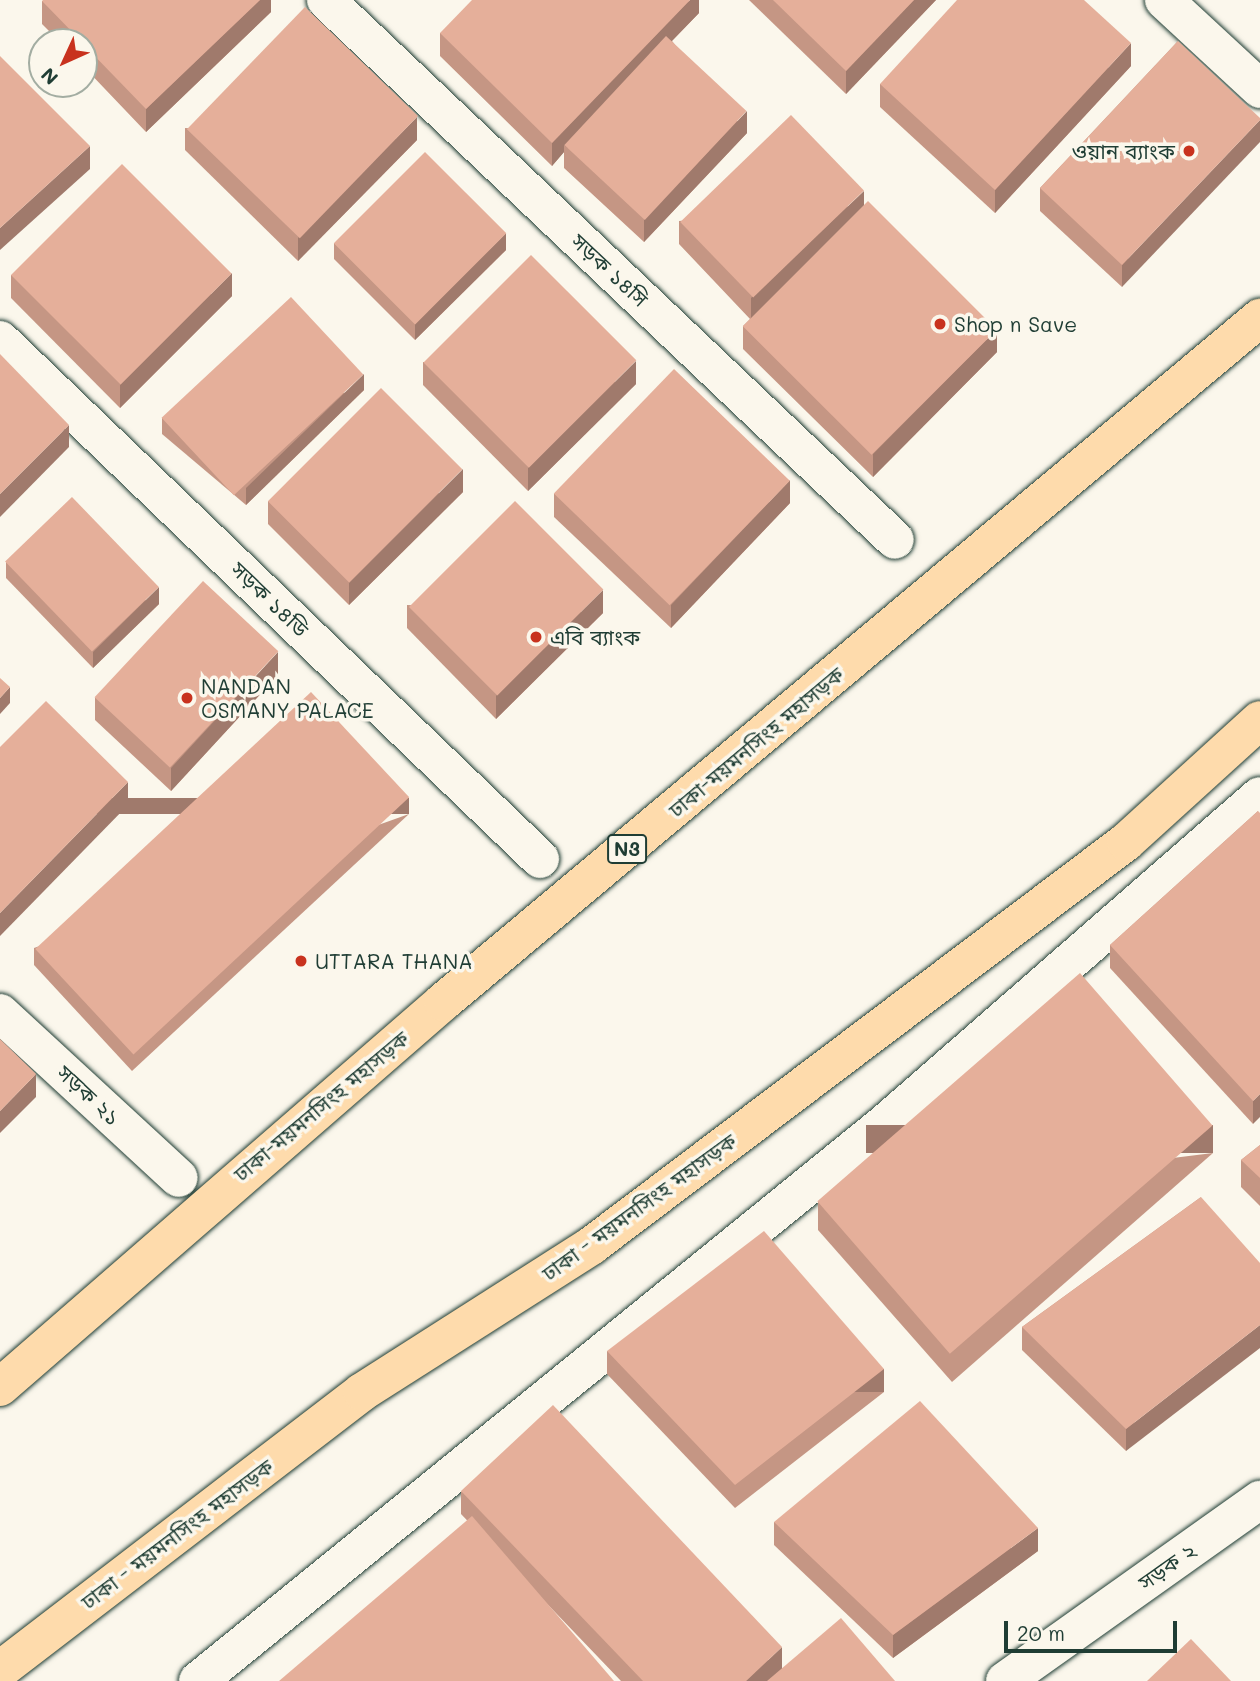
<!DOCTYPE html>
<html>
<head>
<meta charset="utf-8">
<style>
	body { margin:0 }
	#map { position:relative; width:1260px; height:1681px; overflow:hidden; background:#fbf7ec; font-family:Mali,"Noto Sans Bengali",sans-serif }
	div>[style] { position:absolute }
	.roads { filter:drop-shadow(0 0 2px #1f3d34) drop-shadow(0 0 2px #1f3d34) }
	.street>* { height:38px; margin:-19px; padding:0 19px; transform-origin:19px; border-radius:19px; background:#fbf7ec }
	.secondary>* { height:38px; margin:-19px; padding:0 19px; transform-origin:19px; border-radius:19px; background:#fbf7ec }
	.highway>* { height:38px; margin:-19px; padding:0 19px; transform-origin:19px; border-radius:19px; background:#fedbac }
	.wall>* { inset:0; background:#c59684 }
	.shaded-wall>* { inset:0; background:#a07a6c; transform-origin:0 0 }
	.building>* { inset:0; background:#e5af9a; transform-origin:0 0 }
	.dots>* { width:19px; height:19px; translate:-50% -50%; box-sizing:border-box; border:4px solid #fbf7ec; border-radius:50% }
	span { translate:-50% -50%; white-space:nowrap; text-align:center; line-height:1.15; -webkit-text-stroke:7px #fbf7ec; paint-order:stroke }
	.shield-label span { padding:2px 5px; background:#fbf7ec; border:2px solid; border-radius:5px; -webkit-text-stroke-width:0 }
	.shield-label { font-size:19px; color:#1f3d34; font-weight:700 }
	.poi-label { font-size:21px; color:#1f3d34 }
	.right { translate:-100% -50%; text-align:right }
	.left { translate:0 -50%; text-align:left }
	.street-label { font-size:21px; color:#1f3d34 }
	.north { position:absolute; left:28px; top:28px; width:70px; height:70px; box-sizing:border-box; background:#fbf7ec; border:2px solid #a3ada2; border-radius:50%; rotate:225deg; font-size:19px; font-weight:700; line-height:28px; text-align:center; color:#1f3d34 }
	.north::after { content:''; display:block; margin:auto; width:24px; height:32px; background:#c8321e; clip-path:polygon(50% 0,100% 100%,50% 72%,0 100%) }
	.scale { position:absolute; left:1004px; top:1621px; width:173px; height:32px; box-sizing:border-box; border:4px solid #1f3d34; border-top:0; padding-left:9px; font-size:21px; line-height:24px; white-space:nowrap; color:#1f3d34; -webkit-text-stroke:5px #fbf7ec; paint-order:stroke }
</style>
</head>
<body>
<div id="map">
	<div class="roads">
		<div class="street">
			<i style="left:326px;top:0;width:784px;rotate:43.5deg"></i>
			<i style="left:1164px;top:0;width:131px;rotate:42.8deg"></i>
			<i style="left:0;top:340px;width:749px;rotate:43.86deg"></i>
			<i style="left:0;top:1013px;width:243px;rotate:42.7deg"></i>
			<i style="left:198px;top:1681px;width:882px;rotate:-39.07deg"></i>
			<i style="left:883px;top:1125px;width:500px;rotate:-41.11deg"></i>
		</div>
		<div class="secondary">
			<i style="left:1005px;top:1681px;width:313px;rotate:-35.4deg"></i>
		</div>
		<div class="highway">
			<i style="left:0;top:1387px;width:587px;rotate:-40.99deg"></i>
			<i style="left:443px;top:1002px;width:1066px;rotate:-39.94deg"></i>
			<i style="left:0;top:1670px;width:456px;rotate:-37.5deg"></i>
			<i style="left:362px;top:1392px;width:272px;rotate:-32.5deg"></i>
			<i style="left:591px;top:1246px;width:670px;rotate:-37.06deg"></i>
			<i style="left:1126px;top:842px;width:181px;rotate:-42.3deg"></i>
		</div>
	</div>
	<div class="wall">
		<i style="clip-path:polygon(271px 0,271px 12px,146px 132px,84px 67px,84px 42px,60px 42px,42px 24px,42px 1px)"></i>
		<i style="clip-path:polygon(699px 0,699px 13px,672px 41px,747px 133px,644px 242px,564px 168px,564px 152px,552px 166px,440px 56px,440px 33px)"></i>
		<i style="clip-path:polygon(749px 0,936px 0,846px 94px)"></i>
		<i style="clip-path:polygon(1178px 41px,1122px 287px,1040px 211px,1040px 188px)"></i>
		<i style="clip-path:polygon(1131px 66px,995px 213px,880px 107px,880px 84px)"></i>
		<i style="clip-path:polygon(185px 128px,417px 140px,298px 261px,185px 150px)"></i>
		<i style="clip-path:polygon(864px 205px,997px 352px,873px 477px,743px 349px,743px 326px,750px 319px,679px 244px,679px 221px)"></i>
		<i style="clip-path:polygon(334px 243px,506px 250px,415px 340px,334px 259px)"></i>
		<i style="clip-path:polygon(11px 275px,232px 296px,120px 408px,11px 298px)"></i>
		<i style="clip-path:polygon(423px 362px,636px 384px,528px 491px,423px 385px)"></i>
		<i style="clip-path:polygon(364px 390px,246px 505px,162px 434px,162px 418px)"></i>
		<i style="clip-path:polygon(463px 492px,349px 605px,268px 524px,268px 501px)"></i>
		<i style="clip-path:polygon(554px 494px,790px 503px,671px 628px,554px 517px)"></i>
		<i style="clip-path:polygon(6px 562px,159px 604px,93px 668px,6px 578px)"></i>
		<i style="clip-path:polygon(407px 605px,603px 613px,496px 719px,407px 628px)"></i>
		<i style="clip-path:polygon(278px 675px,171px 791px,95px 720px,95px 698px)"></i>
		<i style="clip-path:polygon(1258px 811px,1253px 1124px,1110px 968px,1110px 945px)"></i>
		<i style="clip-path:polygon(409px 814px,132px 1071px,34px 965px,34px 948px)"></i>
		<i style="clip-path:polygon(1260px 1145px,1260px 1206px,1241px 1187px,1241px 1160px)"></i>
		<i style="clip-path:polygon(1213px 1153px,952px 1382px,818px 1230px,818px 1202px)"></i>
		<i style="clip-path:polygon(1201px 1197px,1126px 1451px,1022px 1350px,1022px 1327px)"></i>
		<i style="clip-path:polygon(607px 1351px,884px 1392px,735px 1508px,607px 1374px)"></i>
		<i style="clip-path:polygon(461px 1491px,782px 1668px,895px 1681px,621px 1681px,461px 1514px)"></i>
		<i style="clip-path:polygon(774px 1522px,1038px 1551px,893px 1658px,774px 1545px)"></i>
	</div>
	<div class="shaded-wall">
		<i style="clip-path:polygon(260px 0,271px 0,271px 12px,146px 132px,146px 109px)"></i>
		<i style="clip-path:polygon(690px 0,699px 0,699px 13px,568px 148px,564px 145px,564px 152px,552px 166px,552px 143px)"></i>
		<i style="clip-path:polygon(914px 0,936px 0,846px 94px,846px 71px)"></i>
		<i style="clip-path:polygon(1131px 43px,1131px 66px,995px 213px,995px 190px)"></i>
		<i style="clip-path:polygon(747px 111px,747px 133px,644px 242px,644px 219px)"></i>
		<i style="clip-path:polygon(417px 117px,417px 140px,298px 261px,298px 238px)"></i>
		<i style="clip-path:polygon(1260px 120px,1260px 142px,1122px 287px,1122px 265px)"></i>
		<i style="clip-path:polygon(90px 146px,90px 169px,0 250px,0 228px)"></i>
		<i style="clip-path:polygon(864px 191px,864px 214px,751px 320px,751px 298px)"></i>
		<i style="clip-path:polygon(506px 233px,506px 250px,415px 340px,415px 324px)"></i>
		<i style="clip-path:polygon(232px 273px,232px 296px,120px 408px,120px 385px)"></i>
		<i style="clip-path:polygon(997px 329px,997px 352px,873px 477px,873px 454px)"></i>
		<i style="clip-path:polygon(636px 361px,636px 384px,528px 491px,528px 468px)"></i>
		<i style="clip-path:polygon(364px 374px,364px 390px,246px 505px,246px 488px)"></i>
		<i style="clip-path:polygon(69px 425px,69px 447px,0 517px,0 494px)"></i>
		<i style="clip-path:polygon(463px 469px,463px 492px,349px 605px,349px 583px)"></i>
		<i style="clip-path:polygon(790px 480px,790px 503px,671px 628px,671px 605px)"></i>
		<i style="clip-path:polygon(159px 587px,159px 604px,93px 668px,93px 652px)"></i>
		<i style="clip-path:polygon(603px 590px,603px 613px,496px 719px,496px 696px)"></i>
		<i style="clip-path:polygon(278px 652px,278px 675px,171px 791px,171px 768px)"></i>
		<i style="clip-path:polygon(10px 687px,10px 703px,0 714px,0 698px)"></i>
		<i style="clip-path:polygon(128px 782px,128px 805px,0 936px,0 913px)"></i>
		<i style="left:409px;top:798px;width:16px;height:378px;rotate:90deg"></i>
		<i style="clip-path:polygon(36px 1074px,36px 1097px,0 1133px,0 1111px)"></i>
		<i style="clip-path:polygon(1260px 1094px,1260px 1117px,1253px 1124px,1253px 1101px)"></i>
		<i style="left:1213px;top:1125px;width:28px;height:347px;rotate:90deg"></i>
		<i style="clip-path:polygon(1260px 1325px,1260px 1348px,1126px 1451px,1126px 1429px)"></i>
		<i style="left:884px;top:1369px;width:23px;height:189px;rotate:90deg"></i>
		<i style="clip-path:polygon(1038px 1528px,1038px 1551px,893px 1658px,893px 1635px)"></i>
		<i style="clip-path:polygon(782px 1647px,782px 1670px,770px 1681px,746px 1681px)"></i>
	</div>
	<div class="building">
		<i style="clip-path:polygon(43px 0,260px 0,146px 109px,84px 45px,84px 42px,82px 42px,42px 1px)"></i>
		<i style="clip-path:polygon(472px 0,690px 0,552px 143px,440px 33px)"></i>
		<i style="clip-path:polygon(773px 0,914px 0,846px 71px)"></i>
		<i style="clip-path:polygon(957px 0,1084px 0,1131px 43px,995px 190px,880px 84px)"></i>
		<i style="left:305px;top:7px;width:157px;height:170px;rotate:44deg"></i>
		<i style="left:666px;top:36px;width:110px;height:149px;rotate:43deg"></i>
		<i style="clip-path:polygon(1178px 41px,1260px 118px,1260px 120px,1122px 265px,1040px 188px)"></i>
		<i style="clip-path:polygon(0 56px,90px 146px,0 228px)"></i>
		<i style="left:791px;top:115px;width:105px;height:154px;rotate:46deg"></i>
		<i style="left:425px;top:152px;width:115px;height:129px;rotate:45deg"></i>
		<i style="left:122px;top:164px;width:155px;height:157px;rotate:45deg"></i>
		<i style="left:868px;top:201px;width:182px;height:177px;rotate:45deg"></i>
		<i style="left:531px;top:255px;width:149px;height:152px;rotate:45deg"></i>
		<i style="left:291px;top:297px;width:106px;height:177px;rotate:47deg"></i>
		<i style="clip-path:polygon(0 354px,69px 425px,0 494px)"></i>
		<i style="left:674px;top:369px;width:161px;height:173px;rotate:44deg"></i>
		<i style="left:381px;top:388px;width:115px;height:160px;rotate:45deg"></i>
		<i style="left:72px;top:497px;width:125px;height:93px;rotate:46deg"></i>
		<i style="left:515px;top:501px;width:125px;height:150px;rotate:45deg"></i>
		<i style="left:203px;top:581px;width:103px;height:159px;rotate:43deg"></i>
		<i style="clip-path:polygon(0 678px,10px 687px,0 698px)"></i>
		<i style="left:311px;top:692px;width:144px;height:377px;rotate:47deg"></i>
		<i style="clip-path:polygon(46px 701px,128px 782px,0 913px,0 747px)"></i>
		<i style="clip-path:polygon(1258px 811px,1260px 813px,1260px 1094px,1253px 1101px,1110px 945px)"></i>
		<i style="left:1080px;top:973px;width:202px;height:348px;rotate:49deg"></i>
		<i style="clip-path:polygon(0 1039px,36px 1074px,0 1111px)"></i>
		<i style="clip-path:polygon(1260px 1145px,1260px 1178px,1241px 1160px)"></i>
		<i style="clip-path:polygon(1201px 1197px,1260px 1263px,1260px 1325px,1126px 1429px,1022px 1327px)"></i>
		<i style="clip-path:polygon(764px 1231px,884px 1369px,735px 1485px,607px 1351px)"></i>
		<i style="clip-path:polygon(920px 1401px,1038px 1528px,893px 1635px,774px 1522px)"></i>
		<i style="clip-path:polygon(553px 1405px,782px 1647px,746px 1681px,643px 1681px,461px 1491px)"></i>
		<i style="clip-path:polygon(472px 1516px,614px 1681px,279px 1681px)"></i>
		<i style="clip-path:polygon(841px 1618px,895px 1681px,767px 1681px)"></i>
		<i style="clip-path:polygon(1191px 1639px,1231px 1681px,1147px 1681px)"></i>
	</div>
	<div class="dots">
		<i style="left:1189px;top:151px;background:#c8321e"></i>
		<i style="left:940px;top:324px;background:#c8321e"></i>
		<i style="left:536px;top:637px;background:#c8321e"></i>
		<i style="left:187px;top:698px;background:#c8321e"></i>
		<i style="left:301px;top:961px;background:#c8321e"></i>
	</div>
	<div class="shield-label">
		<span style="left:627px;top:849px">N3</span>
	</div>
	<div class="poi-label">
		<span class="right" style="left:1175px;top:151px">ওয়ান ব্যাংক</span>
		<span class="left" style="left:954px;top:324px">Shop n Save</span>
		<span class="left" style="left:550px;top:637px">এবি ব্যাংক</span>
		<span class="left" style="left:201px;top:698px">NANDAN<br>OSMANY PALACE</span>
		<span class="left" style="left:315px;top:961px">UTTARA THANA</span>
	</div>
	<div class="street-label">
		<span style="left:610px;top:270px;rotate:43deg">সড়ক ১৪সি</span>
		<span style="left:270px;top:599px;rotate:44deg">সড়ক ১৪ডি</span>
		<span style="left:756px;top:742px;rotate:-40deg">ঢাকা-ময়মনসিংহ মহাসড়ক</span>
		<span style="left:89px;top:1095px;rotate:43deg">সড়ক ২১</span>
		<span style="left:321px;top:1106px;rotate:-40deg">ঢাকা-ময়মনসিংহ মহাসড়ক</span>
		<span style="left:639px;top:1207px;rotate:-36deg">ঢাকা - ময়মনসিংহ মহাসড়ক</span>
		<span style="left:177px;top:1534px;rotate:-37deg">ঢাকা - ময়মনসিংহ মহাসড়ক</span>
		<span style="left:1167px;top:1566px;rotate:-35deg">সড়ক ২</span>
	</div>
	<div class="north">N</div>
	<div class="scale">20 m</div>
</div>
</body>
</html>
